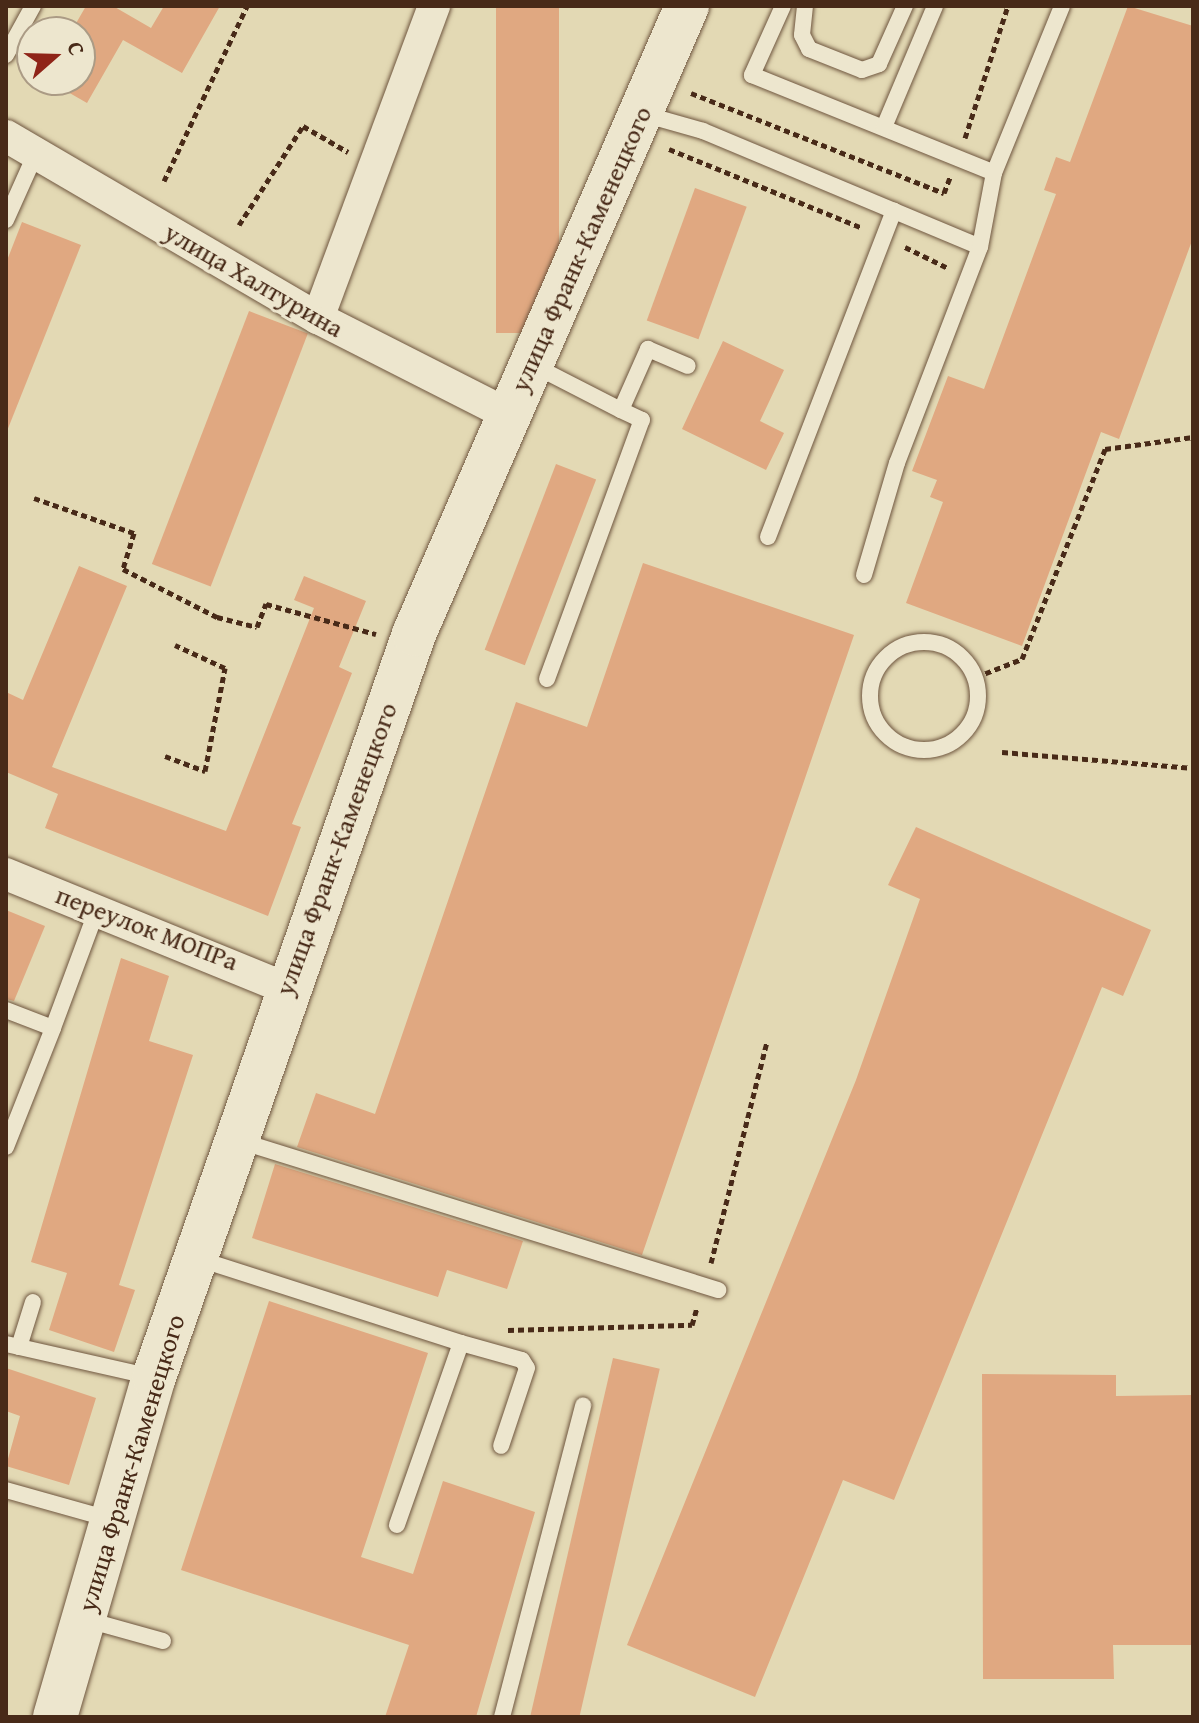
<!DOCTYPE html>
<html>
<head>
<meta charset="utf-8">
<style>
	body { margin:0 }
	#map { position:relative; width:1199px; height:1723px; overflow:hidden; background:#e3d9b4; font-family:"Gentium Book Plus",serif }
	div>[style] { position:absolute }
	.building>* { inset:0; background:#e0a881; transform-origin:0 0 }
	.path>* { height:5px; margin-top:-2.5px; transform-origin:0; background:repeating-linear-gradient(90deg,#482a18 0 6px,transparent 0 10px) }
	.roads { filter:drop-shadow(0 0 2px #6f563f) drop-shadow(0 0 2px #6f563f) }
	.lane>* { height:16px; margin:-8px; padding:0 8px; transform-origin:8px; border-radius:8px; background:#ede6ce }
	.lane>.ring { margin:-8px; padding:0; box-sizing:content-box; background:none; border:16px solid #ede6ce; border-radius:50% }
	.street>* { height:32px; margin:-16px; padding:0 16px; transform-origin:16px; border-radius:16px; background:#ede6ce }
	.secondary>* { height:44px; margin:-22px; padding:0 22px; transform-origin:22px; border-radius:22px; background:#ede6ce }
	span { translate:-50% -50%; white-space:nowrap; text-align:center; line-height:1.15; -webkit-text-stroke:6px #ede6ce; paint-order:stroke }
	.street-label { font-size:26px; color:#482a18 }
	.frame { position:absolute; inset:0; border:8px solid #482a18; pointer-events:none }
	.north { position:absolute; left:16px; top:16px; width:80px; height:80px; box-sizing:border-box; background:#ede6ce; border:2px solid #ab9b85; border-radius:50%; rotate:70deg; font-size:22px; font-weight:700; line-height:32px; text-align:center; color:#482a18 }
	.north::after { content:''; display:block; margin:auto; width:28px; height:36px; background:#8f2418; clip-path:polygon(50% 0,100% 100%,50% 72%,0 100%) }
</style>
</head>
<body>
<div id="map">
	<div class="building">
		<i style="clip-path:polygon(86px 6px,113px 6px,151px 28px,164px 6px,220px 6px,182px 73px,123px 40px,87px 103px,47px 80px,80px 80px,80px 32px,71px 32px)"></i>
		<i style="left:496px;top:6px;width:63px;height:327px"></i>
		<i style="clip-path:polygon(1128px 6px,1193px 26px,1193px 238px,1119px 439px,1101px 432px,1022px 646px,906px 603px,943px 502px,930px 497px,937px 480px,912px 471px,948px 376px,984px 389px,1056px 194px,1044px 190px,1056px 157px,1070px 162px)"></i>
		<i style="left:695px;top:188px;width:55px;height:141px;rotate:20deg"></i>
		<i style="clip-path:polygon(22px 222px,81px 245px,7px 431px,6px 263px)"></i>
		<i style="left:249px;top:311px;width:63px;height:271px;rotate:21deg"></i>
		<i style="clip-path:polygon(723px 341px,784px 370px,760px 421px,784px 433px,766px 470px,682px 429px)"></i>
		<i style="left:556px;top:464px;width:43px;height:199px;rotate:21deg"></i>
		<i style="clip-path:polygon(643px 563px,854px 635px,642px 1255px,297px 1147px,316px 1093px,375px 1114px,516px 702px,587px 727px)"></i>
		<i style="clip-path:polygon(79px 566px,127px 586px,52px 767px,226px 831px,314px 608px,294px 600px,304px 576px,366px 601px,339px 667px,352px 673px,292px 824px,301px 827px,268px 916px,45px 828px,58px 794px,6px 772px,6px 692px,23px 700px)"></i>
		<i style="clip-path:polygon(916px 827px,1151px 930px,1123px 996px,1102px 987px,894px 1500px,843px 1480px,755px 1697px,627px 1645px,856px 1080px,920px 899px,888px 885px)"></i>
		<i style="clip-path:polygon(6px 910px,45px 926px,14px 1001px,6px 999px)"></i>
		<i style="clip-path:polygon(121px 958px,169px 976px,149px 1041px,193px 1055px,119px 1285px,135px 1290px,114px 1352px,49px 1330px,67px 1273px,31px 1262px)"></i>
		<i style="clip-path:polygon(275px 1164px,523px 1241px,507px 1289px,447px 1270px,438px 1297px,252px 1238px)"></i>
		<i style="clip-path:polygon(269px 1301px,428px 1353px,361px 1557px,413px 1574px,443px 1481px,535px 1512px,476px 1717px,385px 1717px,409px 1645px,181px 1570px)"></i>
		<i style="left:613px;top:1358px;width:48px;height:367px;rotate:13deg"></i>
		<i style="clip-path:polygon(6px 1368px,96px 1398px,69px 1485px,6px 1466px,20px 1416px,6px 1411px)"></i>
		<i style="clip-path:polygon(982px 1374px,1116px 1375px,1116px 1396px,1193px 1395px,1193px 1645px,1113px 1645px,1114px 1679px,983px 1679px)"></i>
	</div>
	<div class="path">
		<i style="left:691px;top:93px;width:272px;rotate:21.6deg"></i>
		<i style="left:944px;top:193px;width:17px;rotate:-69deg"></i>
		<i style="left:965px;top:138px;width:139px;rotate:-72deg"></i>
		<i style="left:669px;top:149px;width:209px;rotate:22.2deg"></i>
		<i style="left:164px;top:181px;width:194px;rotate:-64.6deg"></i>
		<i style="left:239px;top:225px;width:118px;rotate:-57.1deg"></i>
		<i style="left:303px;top:126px;width:52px;rotate:30deg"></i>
		<i style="left:905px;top:247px;width:46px;rotate:26deg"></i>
		<i style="left:34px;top:498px;width:106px;rotate:19.3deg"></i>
		<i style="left:134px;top:533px;width:38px;rotate:107deg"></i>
		<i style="left:123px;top:569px;width:106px;rotate:27.1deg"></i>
		<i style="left:217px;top:617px;width:41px;rotate:14deg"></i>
		<i style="left:257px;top:627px;width:25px;rotate:-69deg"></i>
		<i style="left:266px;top:604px;width:114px;rotate:15.3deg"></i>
		<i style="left:976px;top:677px;width:49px;rotate:-21.4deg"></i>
		<i style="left:1022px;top:659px;width:226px;rotate:-68.4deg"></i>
		<i style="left:1105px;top:449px;width:89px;rotate:-7.8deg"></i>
		<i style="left:1002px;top:752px;width:192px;rotate:4.8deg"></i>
		<i style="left:165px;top:756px;width:43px;rotate:20.6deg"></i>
		<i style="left:205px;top:771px;width:105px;rotate:-79deg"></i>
		<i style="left:225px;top:668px;width:55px;rotate:-155.3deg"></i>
		<i style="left:711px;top:1263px;width:229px;rotate:-75.8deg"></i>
		<i style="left:508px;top:1330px;width:184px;rotate:-1.6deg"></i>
		<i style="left:692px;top:1325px;width:19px;rotate:-74deg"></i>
	</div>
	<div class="roads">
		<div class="lane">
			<i style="left:783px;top:6px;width:76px;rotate:114.2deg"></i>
			<i style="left:752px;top:75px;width:261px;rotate:22deg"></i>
			<i style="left:805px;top:6px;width:29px;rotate:96deg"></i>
			<i style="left:802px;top:35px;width:16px;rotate:63deg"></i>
			<i style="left:809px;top:49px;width:57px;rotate:21.6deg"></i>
			<i style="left:862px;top:70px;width:18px;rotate:-19deg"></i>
			<i style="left:879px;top:64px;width:64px;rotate:-65.9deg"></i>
			<i style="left:6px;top:55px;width:56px;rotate:-61.1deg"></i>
			<i style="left:643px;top:114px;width:62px;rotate:15.8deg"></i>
			<i style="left:703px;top:131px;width:300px;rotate:22.7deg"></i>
			<i style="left:884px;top:127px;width:131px;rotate:-67.1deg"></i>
			<i style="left:6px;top:220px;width:73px;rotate:-65.9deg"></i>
			<i style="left:531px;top:364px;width:101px;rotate:27.1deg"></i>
			<i style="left:621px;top:410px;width:67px;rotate:-66.1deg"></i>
			<i style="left:648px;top:349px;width:43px;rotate:23deg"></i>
			<i style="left:768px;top:537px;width:350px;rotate:-68.9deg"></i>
			<i style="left:864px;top:575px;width:117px;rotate:-73.6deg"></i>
			<i style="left:897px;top:463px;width:231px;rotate:-69deg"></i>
			<i style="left:980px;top:247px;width:75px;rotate:-79.3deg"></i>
			<i style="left:994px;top:173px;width:180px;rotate:-67.8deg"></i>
			<i class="ring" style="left:870px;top:642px;width:92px;height:92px"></i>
			<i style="left:547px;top:679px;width:276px;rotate:-69.9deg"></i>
			<i style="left:642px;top:420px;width:23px;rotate:-155deg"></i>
			<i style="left:6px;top:1010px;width:50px;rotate:21deg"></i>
			<i style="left:53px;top:1028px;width:126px;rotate:-69.6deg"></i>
			<i style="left:240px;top:1141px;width:501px;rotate:17.31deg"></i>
			<i style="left:6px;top:1147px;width:128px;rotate:-68.4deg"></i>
			<i style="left:196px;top:1258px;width:278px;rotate:17.8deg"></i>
			<i style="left:461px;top:1343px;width:193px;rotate:109.4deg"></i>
			<i style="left:461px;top:1343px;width:63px;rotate:15.6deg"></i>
			<i style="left:522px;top:1360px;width:9px;rotate:58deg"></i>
			<i style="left:527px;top:1368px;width:82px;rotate:108.4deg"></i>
			<i style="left:6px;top:1344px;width:151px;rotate:12.7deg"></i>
			<i style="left:19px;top:1347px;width:47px;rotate:-72.7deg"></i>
			<i style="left:6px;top:1490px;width:107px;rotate:15.7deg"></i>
			<i style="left:84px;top:1619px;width:82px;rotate:15.6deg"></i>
			<i style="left:502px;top:1717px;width:322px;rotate:-75.4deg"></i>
		</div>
		<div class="street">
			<i style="left:6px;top:136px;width:361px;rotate:30.3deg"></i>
			<i style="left:318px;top:318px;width:212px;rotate:26.9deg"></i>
			<i style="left:318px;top:318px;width:333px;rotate:-69.6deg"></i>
			<i style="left:6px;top:874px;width:301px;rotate:22.2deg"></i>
		</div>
		<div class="secondary">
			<i style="left:55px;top:1717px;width:354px;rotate:-73.8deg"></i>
			<i style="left:154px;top:1377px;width:787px;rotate:-70.71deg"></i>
			<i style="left:414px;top:634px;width:685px;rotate:-66.5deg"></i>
		</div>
	</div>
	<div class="street-label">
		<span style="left:581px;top:249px;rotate:-66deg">улица Франк-Каменецкого</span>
		<span style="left:254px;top:280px;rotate:30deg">улица Халтурина</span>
		<span style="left:336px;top:849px;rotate:-70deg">улица Франк-Каменецкого</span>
		<span style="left:147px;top:928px;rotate:21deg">переулок МОПРа</span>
		<span style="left:131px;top:1463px;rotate:-73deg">улица Франк-Каменецкого</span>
	</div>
	<div class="frame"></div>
	<div class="north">С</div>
</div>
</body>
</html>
